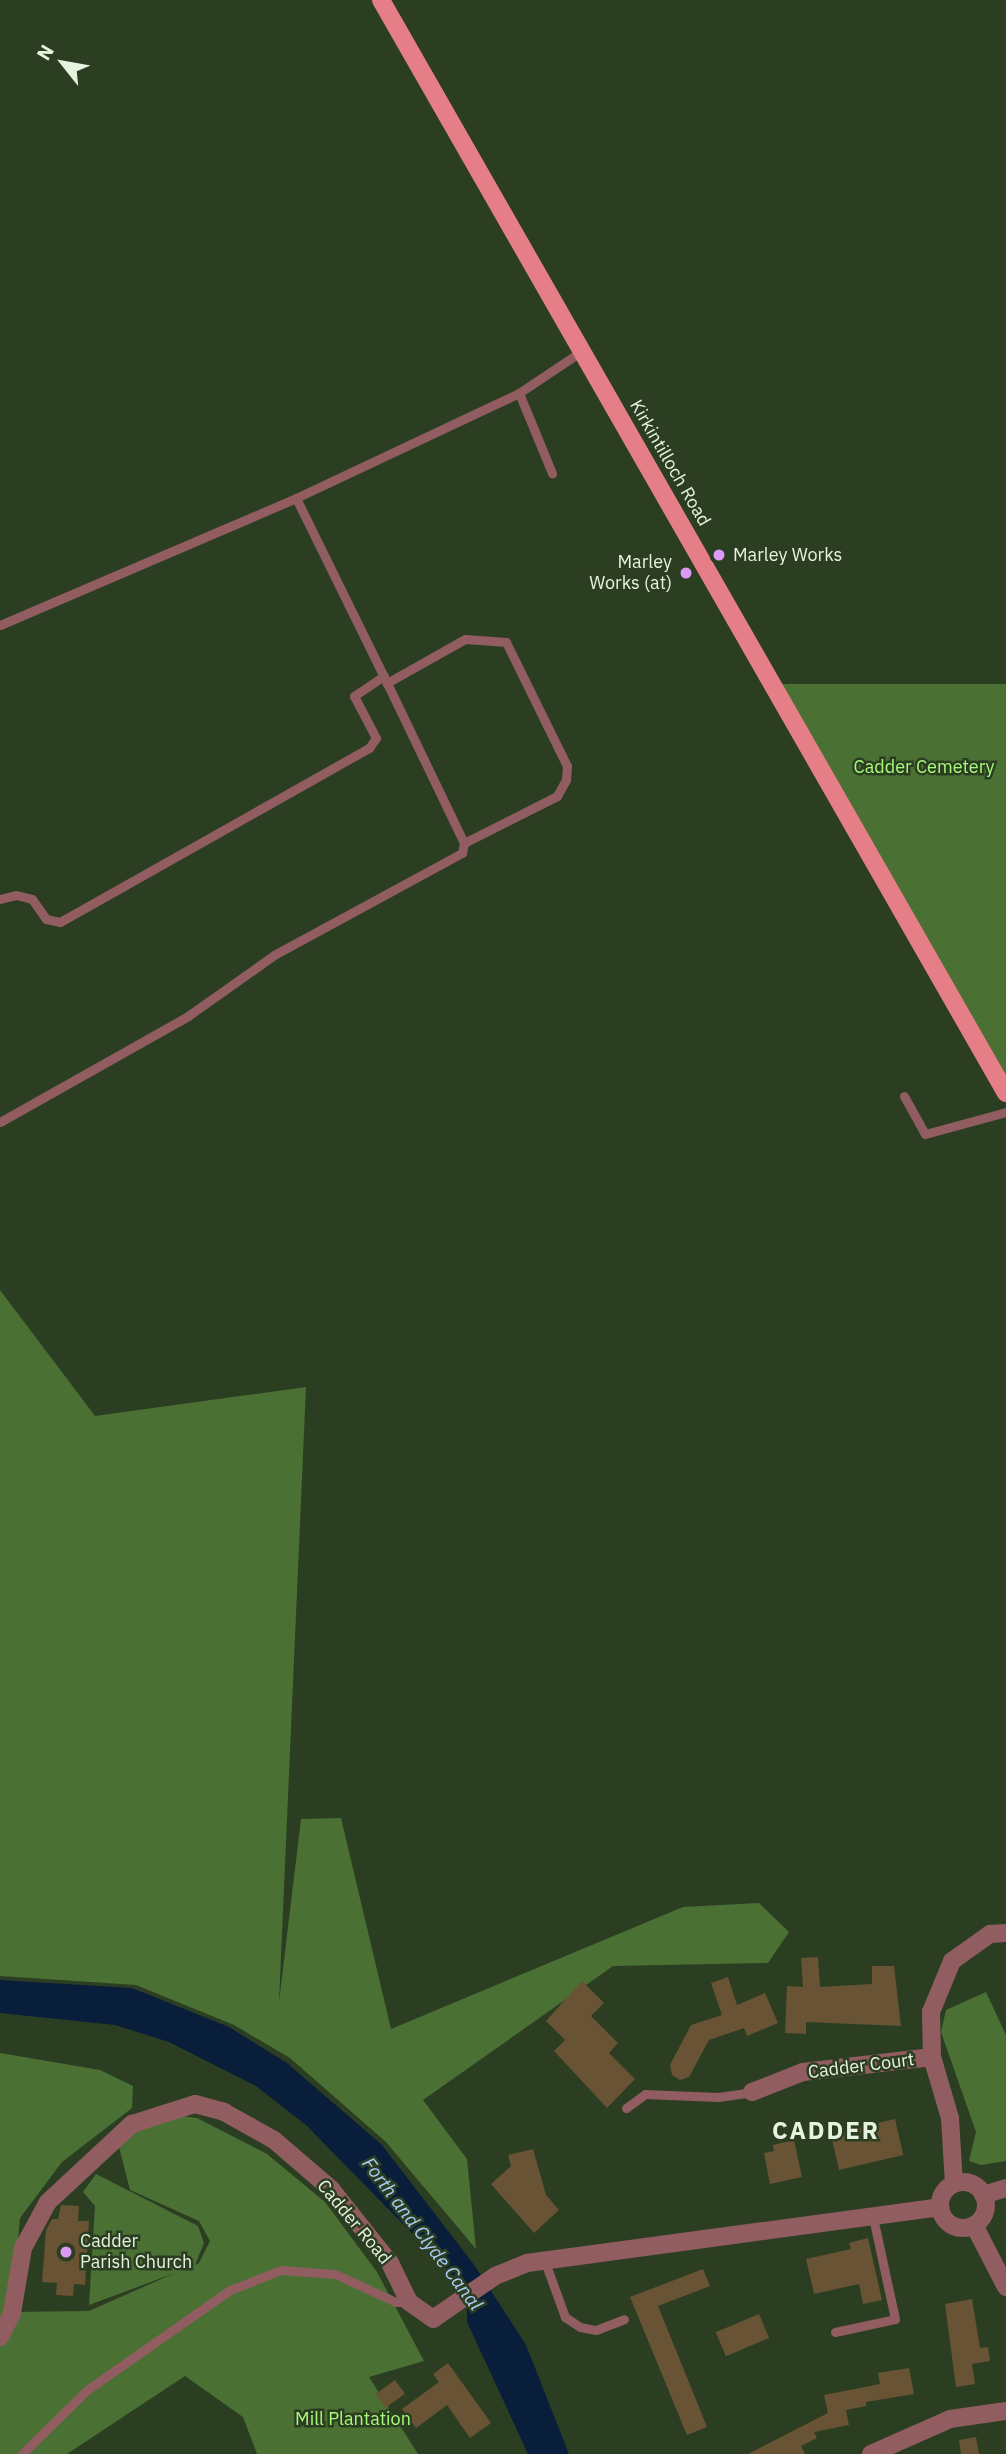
<!DOCTYPE html>
<html>
<head>
<meta charset="utf-8">
<style>
	body { margin:0 }
	#map { position:relative; width:1006px; height:2454px; overflow:hidden; background:#2c3e22; font-family:"IBM Plex Sans",sans-serif }
	div>[style] { position:absolute }
	.green>* { inset:0; background:#4a7034 }
	.water>* { inset:0; background:#081e3a }
	.building>* { inset:0; background:#685335; transform-origin:0 0 }
	.lane>* { height:9px; margin:-4.5px; padding:0 4.5px; transform-origin:4.5px; border-radius:4.5px; background:#915d61 }
	.street>* { height:18px; margin:-9px; padding:0 9px; transform-origin:9px; border-radius:9px; background:#915d61 }
	.street>.ring { margin:-9px; padding:0; box-sizing:content-box; background:none; border:18px solid #915d61; border-radius:50% }
	.primary>* { height:18px; margin:-9px; padding:0 9px; transform-origin:9px; border-radius:9px; background:#e67e87 }
	.dots>* { width:19px; height:19px; translate:-50% -50%; box-sizing:border-box; border:4px solid #2c3e22; border-radius:50% }
	span { translate:-50% -50%; white-space:nowrap; text-align:center; line-height:1.15; -webkit-text-stroke:5px #2c3e22; paint-order:stroke }
	.street-label { font-size:18px; color:#e7f3e1 }
	.poi-label { font-size:18px; color:#e7f3e1 }
	.left { translate:0 -50%; text-align:left }
	.right { translate:-100% -50%; text-align:right }
	.park-label { font-size:18px; color:#a9fa79 }
	.water-label { font-size:19px; color:#abcdf9; font-style:italic }
	.district-label { font-size:24px; color:#e7f3e1; font-weight:700; letter-spacing:2px }
	.north { position:absolute; left:28px; top:28px; width:70px; height:70px; -webkit-text-stroke:5px #2c3e22; paint-order:stroke; rotate:301deg; font-size:19px; font-weight:700; line-height:28px; text-align:center; color:#e7f3e1 }
	.north::after { content:''; display:block; margin:auto; width:24px; height:32px; background:#e7f3e1; clip-path:polygon(50% 0,100% 100%,50% 72%,0 100%) }
</style>
</head>
<body>
<div id="map">
	<div class="green">
		<i style="clip-path:polygon(781px 684px,1006px 684px,1006px 1080px)"></i>
		<i style="clip-path:polygon(0 1290px,95px 1416px,306px 1387px,279px 2002px,301px 1819px,341px 1818px,391px 2029px,683px 1907px,759px 1903px,789px 1932px,768px 1963px,613px 1966px,423px 2100px,467px 2159px,476px 2249px,386px 2142px,290px 2058px,234px 2025px,136px 1985px,0 1976px)"></i>
		<i style="clip-path:polygon(986px 1992px,1006px 2035px,1006px 2161px,981px 2165px,969px 2161px,976px 2132px,941px 2032px,946px 2010px)"></i>
		<i style="clip-path:polygon(0 2053px,100px 2070px,133px 2086px,132px 2108px,62px 2162px,20px 2218px,12px 2312px,89px 2311px,175px 2273px,89px 2305px,95px 2206px,83px 2192px,96px 2174px,198px 2226px,204px 2243px,195px 2265px,199px 2263px,210px 2241px,199px 2221px,130px 2190px,118px 2143px,160px 2113px,197px 2118px,267px 2154px,325px 2202px,377px 2272px,424px 2361px,369px 2377px,418px 2454px,257px 2454px,243px 2417px,185px 2376px,67px 2454px,0 2454px)"></i>
	</div>
	<div class="water">
		<i style="clip-path:polygon(0 1980px,132px 1988px,229px 2027px,287px 2063px,382px 2145px,475px 2266px,526px 2345px,569px 2454px,528px 2454px,467px 2322px,467px 2304px,449px 2271px,306px 2125px,256px 2086px,169px 2042px,115px 2025px,0 2013px)"></i>
	</div>
	<div class="building">
		<i style="clip-path:polygon(818px 1957px,820px 1987px,872px 1984px,872px 1966px,894px 1966px,901px 2026px,806px 2022px,806px 2034px,785px 2033px,787px 1986px,803px 1987px,801px 1958px)"></i>
		<i style="clip-path:polygon(728px 1977px,737px 2005px,765px 1993px,778px 2023px,747px 2036px,744px 2028px,709px 2040px,689px 2077px,680px 2080px,672px 2075px,670px 2065px,691px 2025px,722px 2015px,711px 1983px)"></i>
		<i style="clip-path:polygon(582px 1981px,604px 2003px,591px 2016px,618px 2043px,609px 2053px,635px 2079px,607px 2108px,554px 2051px,565px 2040px,546px 2021px)"></i>
		<i style="left:895px;top:2119px;width:37px;height:66px;rotate:77deg"></i>
		<i style="clip-path:polygon(794px 2140px,802px 2177px,770px 2184px,764px 2153px,774px 2151px,773px 2145px)"></i>
		<i style="clip-path:polygon(533px 2149px,546px 2195px,559px 2210px,534px 2233px,491px 2184px,511px 2166px,508px 2155px)"></i>
		<i style="clip-path:polygon(61px 2205px,79px 2206px,78px 2221px,89px 2221px,85px 2285px,74px 2284px,73px 2296px,56px 2295px,57px 2283px,42px 2282px,46px 2230px,52px 2219px,58px 2219px)"></i>
		<i style="clip-path:polygon(868px 2238px,882px 2300px,863px 2304px,859px 2284px,814px 2294px,806px 2259px,851px 2249px,849px 2243px)"></i>
		<i style="clip-path:polygon(703px 2269px,710px 2286px,658px 2306px,707px 2427px,687px 2435px,630px 2297px)"></i>
		<i style="clip-path:polygon(972px 2299px,980px 2348px,988px 2347px,990px 2361px,972px 2364px,975px 2384px,956px 2387px,945px 2304px)"></i>
		<i style="left:759px;top:2314px;width:26px;height:47px;rotate:67deg"></i>
		<i style="clip-path:polygon(448px 2363px,491px 2423px,470px 2438px,447px 2405px,416px 2428px,402px 2409px,439px 2382px,433px 2374px)"></i>
		<i style="clip-path:polygon(909px 2368px,914px 2394px,866px 2402px,866px 2406px,846px 2410px,849px 2425px,814px 2432px,817px 2438px,801px 2446px,805px 2454px,748px 2454px,828px 2413px,824px 2395px,880px 2384px,878px 2373px)"></i>
		<i style="left:395px;top:2380px;width:17px;height:24px;rotate:54deg"></i>
		<i style="clip-path:polygon(976px 2437px,979px 2454px,961px 2454px,959px 2440px)"></i>
	</div>
	<div class="lane">
		<i style="left:519px;top:393px;width:87px;rotate:67.6deg"></i>
		<i style="left:0;top:625px;width:322px;rotate:-23.2deg"></i>
		<i style="left:387px;top:683px;width:178px;rotate:64.3deg"></i>
		<i style="left:464px;top:843px;width:104px;rotate:-26.8deg"></i>
		<i style="left:557px;top:796px;width:18px;rotate:-61deg"></i>
		<i style="left:566px;top:780px;width:14px;rotate:-86deg"></i>
		<i style="left:567px;top:766px;width:138px;rotate:-116.2deg"></i>
		<i style="left:506px;top:642px;width:41px;rotate:-175.8deg"></i>
		<i style="left:465px;top:639px;width:90px;rotate:150.6deg"></i>
		<i style="left:387px;top:683px;width:206px;rotate:-116.2deg"></i>
		<i style="left:296px;top:498px;width:246px;rotate:-25.2deg"></i>
		<i style="left:519px;top:393px;width:76px;rotate:-33.7deg"></i>
		<i style="left:0;top:899px;width:16px;rotate:-14deg"></i>
		<i style="left:16px;top:895px;width:16px;rotate:14deg"></i>
		<i style="left:32px;top:899px;width:24px;rotate:55deg"></i>
		<i style="left:46px;top:919px;width:14px;rotate:12deg"></i>
		<i style="left:60px;top:922px;width:355px;rotate:-29.4deg"></i>
		<i style="left:369px;top:748px;width:12px;rotate:-55deg"></i>
		<i style="left:376px;top:738px;width:47px;rotate:-117.6deg"></i>
		<i style="left:354px;top:696px;width:36px;rotate:-34deg"></i>
		<i style="left:904px;top:1096px;width:43px;rotate:61.1deg"></i>
		<i style="left:925px;top:1134px;width:84px;rotate:-15.2deg"></i>
		<i style="left:0;top:1122px;width:216px;rotate:-29.4deg"></i>
		<i style="left:188px;top:1016px;width:105px;rotate:-35.3deg"></i>
		<i style="left:274px;top:955px;width:214px;rotate:-28.5deg"></i>
		<i style="left:462px;top:853px;width:10px;rotate:-79deg"></i>
		<i style="left:626px;top:2108px;width:24px;rotate:-36deg"></i>
		<i style="left:645px;top:2094px;width:73px;rotate:2.4deg"></i>
		<i style="left:718px;top:2097px;width:34px;rotate:-8deg"></i>
		<i style="left:545px;top:2262px;width:59px;rotate:70deg"></i>
		<i style="left:565px;top:2317px;width:18px;rotate:34deg"></i>
		<i style="left:580px;top:2327px;width:16px;rotate:11deg"></i>
		<i style="left:596px;top:2330px;width:30px;rotate:-21deg"></i>
		<i style="left:835px;top:2332px;width:61px;rotate:-12.2deg"></i>
		<i style="left:895px;top:2319px;width:104px;rotate:-102.2deg"></i>
		<i style="left:22px;top:2454px;width:91px;rotate:-44.6deg"></i>
		<i style="left:87px;top:2390px;width:174px;rotate:-35deg"></i>
		<i style="left:230px;top:2290px;width:55px;rotate:-21.4deg"></i>
		<i style="left:281px;top:2270px;width:54px;rotate:4.2deg"></i>
		<i style="left:335px;top:2274px;width:67px;rotate:24.7deg"></i>
		<i style="left:396px;top:2302px;width:13px"></i>
	</div>
	<div class="street">
		<i style="left:752px;top:2092px;width:55px;rotate:-21.4deg"></i>
		<i style="left:803px;top:2072px;width:130px;rotate:-6.6deg"></i>
		<i class="ring" style="left:940px;top:2182px;width:28px;height:28px"></i>
		<i style="left:954px;top:2184px;width:66px;rotate:-93.5deg"></i>
		<i style="left:950px;top:2118px;width:64px;rotate:-106.4deg"></i>
		<i style="left:932px;top:2057px;width:45px;rotate:-91.3deg"></i>
		<i style="left:931px;top:2012px;width:55px;rotate:-67.6deg"></i>
		<i style="left:952px;top:1961px;width:47px;rotate:-35.4deg"></i>
		<i style="left:990px;top:1934px;width:16px;rotate:-4deg"></i>
		<i style="left:983px;top:2195px;width:24px;rotate:-17deg"></i>
		<i style="left:974px;top:2225px;width:70px;rotate:62.7deg"></i>
		<i style="left:0;top:2337px;width:27px;rotate:-63deg"></i>
		<i style="left:12px;top:2313px;width:66px;rotate:-80.4deg"></i>
		<i style="left:23px;top:2248px;width:52px;rotate:-61.5deg"></i>
		<i style="left:48px;top:2202px;width:115px;rotate:-42.9deg"></i>
		<i style="left:132px;top:2124px;width:66px;rotate:-17.6deg"></i>
		<i style="left:195px;top:2104px;width:30px;rotate:15deg"></i>
		<i style="left:224px;top:2112px;width:57px;rotate:29.2deg"></i>
		<i style="left:274px;top:2140px;width:75px;rotate:40.7deg"></i>
		<i style="left:331px;top:2189px;width:95px;rotate:51.4deg"></i>
		<i style="left:390px;top:2263px;width:43px;rotate:64deg"></i>
		<i style="left:409px;top:2302px;width:29px;rotate:35deg"></i>
		<i style="left:433px;top:2319px;width:75px;rotate:-34.7deg"></i>
		<i style="left:495px;top:2276px;width:35px;rotate:-22deg"></i>
		<i style="left:527px;top:2263px;width:417px;rotate:-7.7deg"></i>
		<i style="left:871px;top:2454px;width:86px;rotate:-23.9deg"></i>
		<i style="left:950px;top:2419px;width:57px;rotate:-8.1deg"></i>
	</div>
	<div class="primary">
		<i style="left:381px;top:0;width:1259px;rotate:60.24deg"></i>
	</div>
	<div class="dots">
		<i style="left:719px;top:555px;background:#da9af6"></i>
		<i style="left:686px;top:573px;background:#da9af6"></i>
		<i style="left:66px;top:2252px;background:#da9af6"></i>
	</div>
	<div class="street-label">
		<span style="left:670px;top:463px;rotate:60deg">Kirkintilloch Road</span>
		<span style="left:861px;top:2066px;rotate:-7deg">Cadder Court</span>
		<span style="left:354px;top:2222px;rotate:50deg">Cadder Road</span>
	</div>
	<div class="poi-label">
		<span class="left" style="left:733px;top:555px">Marley Works</span>
		<span class="right" style="left:672px;top:573px">Marley<br>Works (at)</span>
		<span class="left" style="left:80px;top:2252px">Cadder<br>Parish Church</span>
	</div>
	<div class="park-label">
		<span style="left:924px;top:767px">Cadder Cemetery</span>
		<span style="left:353px;top:2419px">Mill Plantation</span>
	</div>
	<div class="water-label">
		<span style="left:422px;top:2234px;rotate:53deg">Forth and Clyde Canal</span>
	</div>
	<div class="district-label">
		<span style="left:826px;top:2131px">CADDER</span>
	</div>
	<div class="north">N</div>
</div>
</body>
</html>
